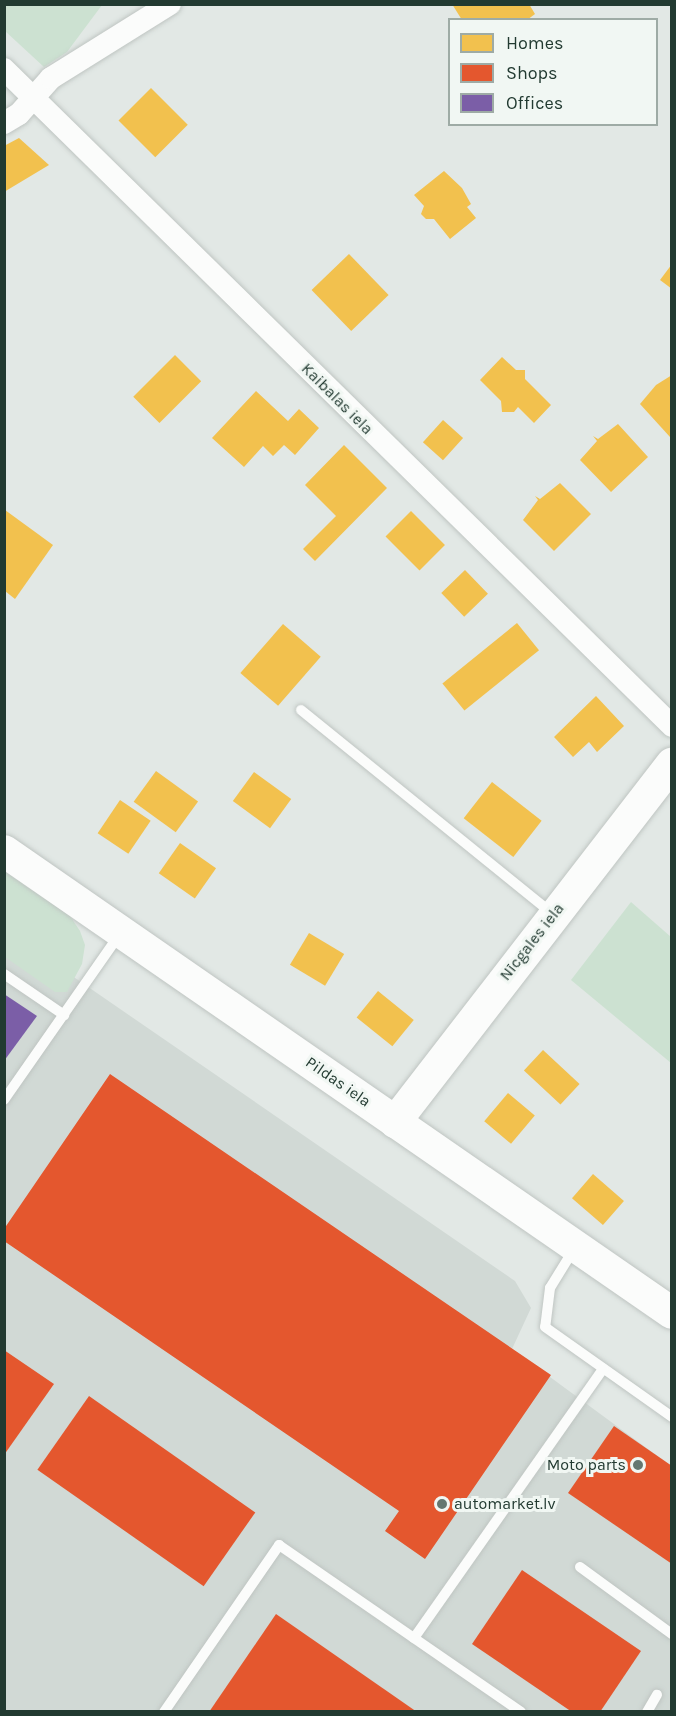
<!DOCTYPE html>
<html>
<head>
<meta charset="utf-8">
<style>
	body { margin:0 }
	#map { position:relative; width:676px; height:1716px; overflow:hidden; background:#e2e8e5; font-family:Karla,sans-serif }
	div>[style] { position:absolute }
	.built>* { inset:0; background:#d1d9d5 }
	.green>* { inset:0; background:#cce1d1 }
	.homes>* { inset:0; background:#f2c14e; transform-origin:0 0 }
	.shops>* { inset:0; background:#e4572e; transform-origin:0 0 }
	.offices>* { inset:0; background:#7b5ea7 }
	.roads { filter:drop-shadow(0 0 2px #bfc5c2) drop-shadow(0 0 2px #bfc5c2) }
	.lane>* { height:10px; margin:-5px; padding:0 5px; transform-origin:5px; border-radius:5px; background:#fbfcfb }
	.street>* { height:22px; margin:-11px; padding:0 11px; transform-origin:11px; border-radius:11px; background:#fbfcfb }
	.secondary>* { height:32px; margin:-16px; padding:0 16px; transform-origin:16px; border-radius:16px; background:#fbfcfb }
	.dots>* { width:16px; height:16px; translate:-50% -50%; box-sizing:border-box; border:3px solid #f1f7f3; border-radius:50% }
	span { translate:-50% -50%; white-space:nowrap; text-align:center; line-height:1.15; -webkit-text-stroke:6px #f1f7f3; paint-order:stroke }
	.street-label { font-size:16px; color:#223a31 }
	.poi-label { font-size:16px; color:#223a31 }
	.right { translate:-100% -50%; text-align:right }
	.left { translate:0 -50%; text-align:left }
	.frame { position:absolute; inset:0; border:6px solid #223a31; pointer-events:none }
	.legend { position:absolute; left:448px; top:18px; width:210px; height:108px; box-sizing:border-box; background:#f1f7f3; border:2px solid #9eaba5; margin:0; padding:8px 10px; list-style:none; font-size:18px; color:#223a31 }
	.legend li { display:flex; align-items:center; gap:12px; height:30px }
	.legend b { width:30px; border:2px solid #9eaba5 }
</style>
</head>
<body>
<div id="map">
	<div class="built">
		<i style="clip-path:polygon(4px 929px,515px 1281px,531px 1308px,512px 1349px,671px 1466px,671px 1711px,5px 1711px)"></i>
	</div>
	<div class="green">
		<i style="clip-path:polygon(5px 4px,102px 4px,102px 5px,67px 52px,44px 67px,5px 31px)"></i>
		<i style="clip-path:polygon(4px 871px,70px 916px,80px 931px,85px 945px,82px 964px,67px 992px,55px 992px,5px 957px)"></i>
		<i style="clip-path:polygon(631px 902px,671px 937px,671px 1063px,571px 980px)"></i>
	</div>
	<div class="homes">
		<i style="clip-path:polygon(452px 4px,529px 4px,535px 14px,527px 20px,462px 20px)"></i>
		<i style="left:151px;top:88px;width:52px;height:46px;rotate:45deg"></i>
		<i style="clip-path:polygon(19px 138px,49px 165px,4px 192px,4px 146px)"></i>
		<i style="clip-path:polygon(444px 171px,462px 188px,471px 204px,467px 207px,476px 218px,450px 239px,434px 219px,426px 219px,421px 214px,424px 206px,414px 195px)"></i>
		<i style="left:349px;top:254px;width:57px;height:52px;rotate:46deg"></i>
		<i style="clip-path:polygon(672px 264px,672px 289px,660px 280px)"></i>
		<i style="left:175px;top:355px;width:37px;height:59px;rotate:45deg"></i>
		<i style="clip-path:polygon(502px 357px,516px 370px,525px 370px,525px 379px,551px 405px,534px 423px,518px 407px,514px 412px,502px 412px,501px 401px,480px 380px)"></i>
		<i style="clip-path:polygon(672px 375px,672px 435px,670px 437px,640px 404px,656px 385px)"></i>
		<i style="clip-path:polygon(256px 391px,288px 421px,299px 409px,319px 428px,295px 455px,284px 445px,273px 456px,263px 446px,244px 467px,212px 438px)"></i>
		<i style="left:443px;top:420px;width:27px;height:30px;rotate:42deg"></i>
		<i style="clip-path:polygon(618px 424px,648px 457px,611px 492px,580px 460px,597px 441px,593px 436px,598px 439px)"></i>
		<i style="clip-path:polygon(344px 445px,387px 488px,315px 561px,303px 549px,336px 516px,305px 485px)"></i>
		<i style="clip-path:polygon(560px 483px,591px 514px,554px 551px,523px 520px,538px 500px,535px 496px,540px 499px)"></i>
		<i style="clip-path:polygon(5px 510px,53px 545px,15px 599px,5px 591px)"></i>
		<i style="left:411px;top:511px;width:48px;height:36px;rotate:45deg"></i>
		<i style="left:465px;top:570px;width:33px;height:33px;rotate:46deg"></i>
		<i style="left:517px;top:623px;width:35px;height:96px;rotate:51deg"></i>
		<i style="left:283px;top:624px;width:50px;height:65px;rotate:41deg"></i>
		<i style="clip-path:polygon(596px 696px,624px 726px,597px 752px,589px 742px,573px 757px,554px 737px)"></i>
		<i style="left:156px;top:771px;width:52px;height:38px;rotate:36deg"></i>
		<i style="left:254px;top:772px;width:46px;height:36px;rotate:36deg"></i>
		<i style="left:492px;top:782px;width:63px;height:46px;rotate:38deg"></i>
		<i style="left:120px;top:800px;width:37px;height:40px;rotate:34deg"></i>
		<i style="left:180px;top:843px;width:44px;height:37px;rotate:35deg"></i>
		<i style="left:309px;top:933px;width:41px;height:37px;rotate:31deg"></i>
		<i style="left:378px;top:991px;width:46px;height:34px;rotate:39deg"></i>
		<i style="left:543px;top:1050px;width:50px;height:28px;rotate:43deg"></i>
		<i style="left:508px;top:1093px;width:35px;height:37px;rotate:40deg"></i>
		<i style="left:593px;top:1174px;width:41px;height:32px;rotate:41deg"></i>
	</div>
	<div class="shops">
		<i style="clip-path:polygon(110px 1074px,551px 1375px,425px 1559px,385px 1531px,399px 1511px,4px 1241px,4px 1229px)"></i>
		<i style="clip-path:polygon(4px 1350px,54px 1384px,4px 1455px)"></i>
		<i style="left:89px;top:1396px;width:203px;height:90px;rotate:35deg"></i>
		<i style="clip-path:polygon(614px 1426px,672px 1466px,672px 1564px,568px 1493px)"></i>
		<i style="clip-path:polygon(522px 1570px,641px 1651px,600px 1712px,572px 1712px,472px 1644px)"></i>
		<i style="clip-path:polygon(276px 1614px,417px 1712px,209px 1712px)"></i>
	</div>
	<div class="offices">
		<i style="clip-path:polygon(4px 994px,37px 1016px,4px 1061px)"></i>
	</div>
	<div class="roads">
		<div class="lane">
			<i style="left:301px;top:710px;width:324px;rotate:39deg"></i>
			<i style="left:4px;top:974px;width:73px;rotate:34.3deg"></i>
			<i style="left:4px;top:1100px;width:201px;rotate:-55.1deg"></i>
			<i style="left:574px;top:1249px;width:46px;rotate:121.6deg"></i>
			<i style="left:550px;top:1288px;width:39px;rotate:97deg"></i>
			<i style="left:545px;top:1327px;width:156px;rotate:35.3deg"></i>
			<i style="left:580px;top:1567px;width:114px;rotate:36.1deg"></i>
			<i style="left:414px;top:1638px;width:329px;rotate:-54.9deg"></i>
			<i style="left:164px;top:1712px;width:203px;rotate:-55.4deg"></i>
			<i style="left:279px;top:1545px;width:294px;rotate:34.6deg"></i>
			<i style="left:647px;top:1712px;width:20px;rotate:-60deg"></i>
		</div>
		<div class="street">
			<i style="left:4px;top:69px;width:937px;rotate:44.52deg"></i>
			<i style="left:4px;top:123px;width:17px;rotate:-31deg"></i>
			<i style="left:19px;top:114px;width:48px;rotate:-48.4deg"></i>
			<i style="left:51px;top:78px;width:140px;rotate:-31.9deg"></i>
		</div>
		<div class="secondary">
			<i style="left:4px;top:851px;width:812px;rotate:34.67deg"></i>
			<i style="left:395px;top:1122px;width:453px;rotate:-52.3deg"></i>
		</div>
	</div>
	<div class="dots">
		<i style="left:638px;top:1465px;background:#657770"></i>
		<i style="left:442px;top:1504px;background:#657770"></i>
	</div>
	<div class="street-label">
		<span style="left:337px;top:399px;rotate:45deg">Kaibalas iela</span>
		<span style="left:532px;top:942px;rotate:-52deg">Nīcgales iela</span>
		<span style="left:338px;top:1082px;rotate:35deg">Pildas iela</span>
	</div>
	<div class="poi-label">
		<span class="right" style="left:626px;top:1465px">Moto parts</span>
		<span class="left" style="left:454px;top:1504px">automarket.lv</span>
	</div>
	<div class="frame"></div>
	<ul class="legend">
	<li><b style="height:16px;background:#f2c14e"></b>Homes</li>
	<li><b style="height:16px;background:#e4572e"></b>Shops</li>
	<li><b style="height:16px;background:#7b5ea7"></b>Offices</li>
	</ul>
</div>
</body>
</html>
